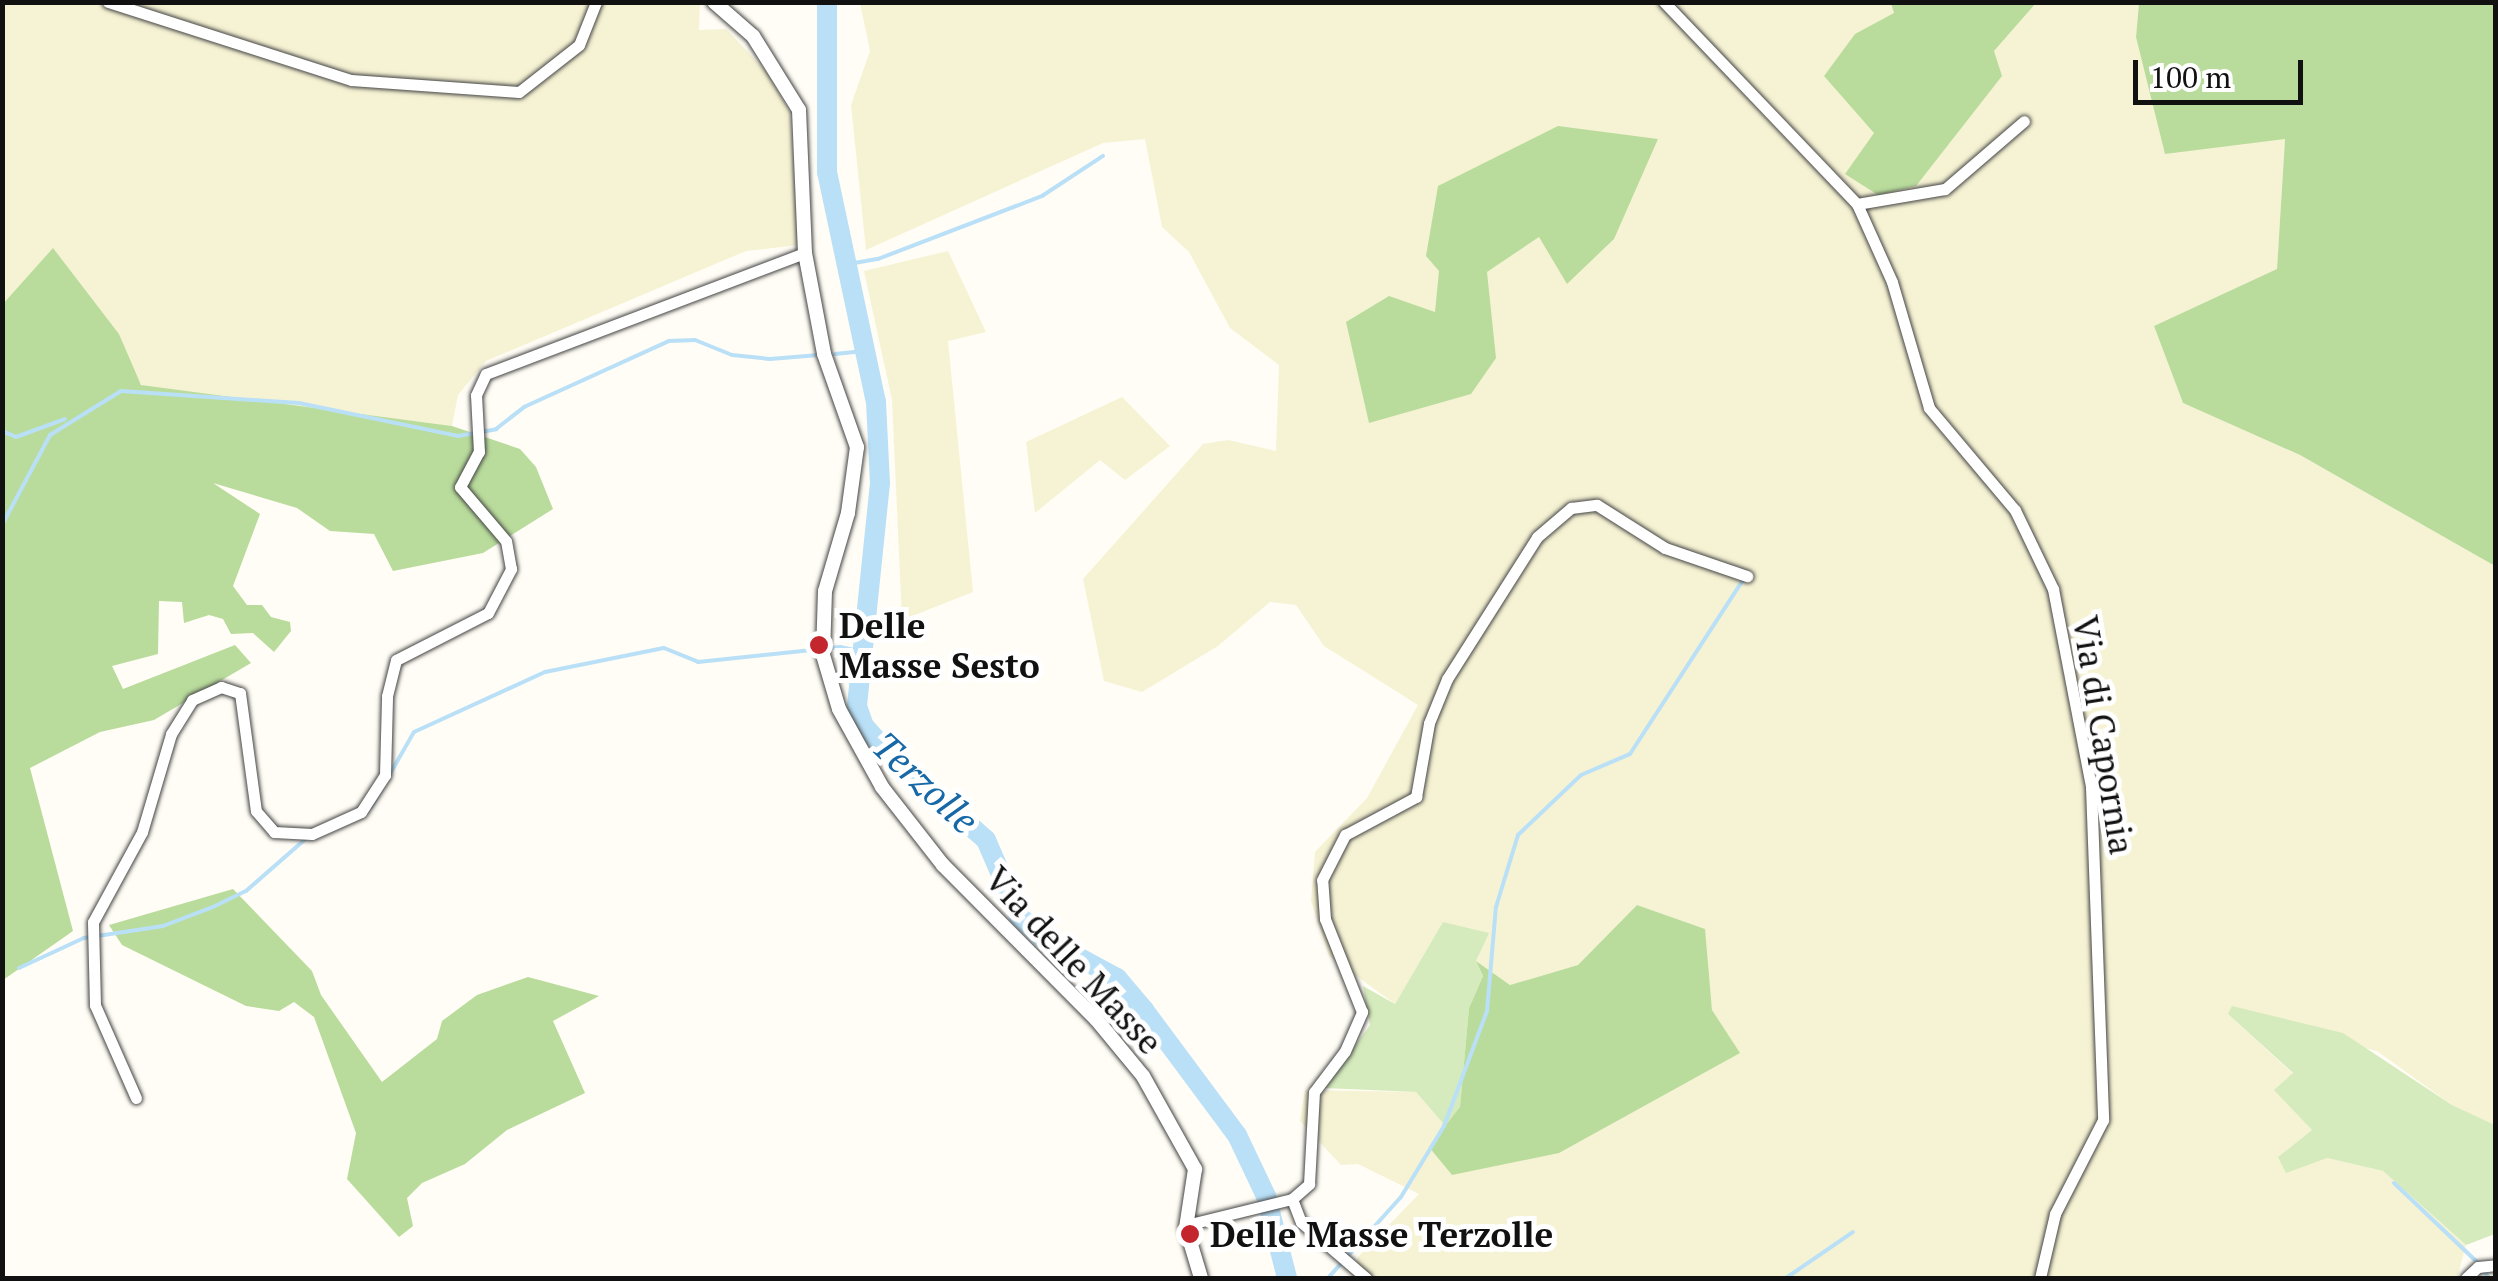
<!DOCTYPE html>
<html>
<head>
<meta charset="utf-8">
<style>
	body { margin:0 }
	#map { position:relative; width:2498px; height:1281px; overflow:hidden; background:#fffdf5; font-family:"PT Serif",serif }
	div>[style] { position:absolute }
	.farmland>* { inset:0; background:#f6f3d4 }
	.green>* { inset:0; background:#d5ebbd }
	.forest>* { inset:0; background:#b9dc9c }
	.stream>* { height:4px; margin:-2px; padding:0 2px; transform-origin:2px; border-radius:2px; background:#b9e0f7 }
	.river>* { height:20px; margin:-10px; padding:0 10px; transform-origin:10px; border-radius:10px; background:#b9e0f7 }
	.roads { filter:drop-shadow(0 0 2px #444) drop-shadow(0 0 2px #444) }
	.minor>* { height:11px; margin:-5.5px; padding:0 5.5px; transform-origin:5.5px; border-radius:5.5px; background:#fff }
	.tertiary>* { height:14px; margin:-7px; padding:0 7px; transform-origin:7px; border-radius:7px; background:#fff }
	.dots>* { width:28px; height:28px; translate:-50% -50%; box-sizing:border-box; border:5px solid #fff; border-radius:50% }
	span { translate:-50% -50%; white-space:nowrap; text-align:center; line-height:1.15; -webkit-text-stroke:10px #fff; paint-order:stroke }
	.poi-label { font-size:35px; color:#111; font-weight:700 }
	.left { translate:0 -50%; text-align:left }
	.street-label { font-size:35px; color:#111 }
	.water-label { font-size:38px; color:#1768a6; font-style:italic }
	.frame { position:absolute; inset:0; border:5px solid #111; pointer-events:none }
	.scale { position:absolute; left:2133px; top:60px; width:170px; height:45px; box-sizing:border-box; border:5px solid #111; border-top:0; padding-left:12px; font-size:30px; line-height:35px; white-space:nowrap; color:#111; -webkit-text-stroke:8px #fff; paint-order:stroke }
</style>
</head>
<body>
<div id="map">
	<div class="farmland">
		<i style="clip-path:polygon(2px 3px,700px 3px,699px 30px,726px 29px,767px 72px,790px 113px,799px 245px,746px 251px,486px 361px,458px 395px,452px 426px,146px 387px,134px 380px,119px 334px,53px 249px,3px 305px)"></i>
		<i style="clip-path:polygon(860px 3px,2139px 3px,2136px 37px,2285px 138px,2277px 270px,2154px 326px,2183px 403px,2300px 455px,2495px 566px,2495px 1125px,2452px 1105px,2377px 1051px,2228px 1014px,2293px 1074px,2275px 1090px,2312px 1130px,2278px 1157px,2327px 1158px,2383px 1171px,2466px 1245px,2457px 1278px,1351px 1278px,1358px 1257px,1419px 1194px,1358px 1164px,1341px 1165px,1300px 1121px,1305px 1090px,1416px 1092px,1447px 1128px,1430px 1147px,1712px 1010px,1704px 929px,1637px 905px,1578px 965px,1510px 985px,1476px 961px,1488px 933px,1430px 945px,1395px 1004px,1329px 956px,1311px 901px,1315px 852px,1367px 798px,1418px 705px,1324px 646px,1296px 605px,1270px 602px,1218px 646px,1142px 692px,1104px 681px,1083px 579px,1203px 444px,1228px 440px,1276px 451px,1279px 365px,1230px 328px,1189px 252px,1162px 227px,1145px 139px,1103px 143px,866px 250px,851px 105px,870px 51px)"></i>
		<i style="clip-path:polygon(948px 251px,986px 332px,948px 341px,973px 592px,902px 620px,892px 400px,864px 271px)"></i>
		<i style="clip-path:polygon(1122px 397px,1170px 446px,1125px 480px,1100px 460px,1035px 513px,1026px 442px)"></i>
	</div>
	<div class="green">
		<i style="clip-path:polygon(1443px 922px,1489px 933px,1476px 961px,1483px 976px,1469px 1008px,1460px 1108px,1447px 1128px,1416px 1092px,1324px 1088px,1370px 1025px,1363px 986px,1395px 1004px)"></i>
		<i style="clip-path:polygon(2232px 1006px,2343px 1033px,2452px 1105px,2495px 1125px,2495px 1234px,2466px 1245px,2383px 1171px,2327px 1158px,2286px 1173px,2278px 1157px,2312px 1130px,2274px 1090px,2293px 1073px,2228px 1014px)"></i>
	</div>
	<div class="forest">
		<i style="clip-path:polygon(1891px 3px,2036px 3px,1994px 51px,2002px 76px,1916px 186px,1878px 195px,1845px 174px,1874px 133px,1824px 76px,1855px 34px,1894px 13px)"></i>
		<i style="clip-path:polygon(2139px 3px,2495px 3px,2495px 566px,2300px 455px,2183px 403px,2154px 326px,2277px 269px,2285px 139px,2165px 154px,2136px 37px)"></i>
		<i style="clip-path:polygon(1558px 126px,1658px 139px,1614px 239px,1567px 284px,1539px 237px,1487px 272px,1496px 358px,1471px 394px,1369px 423px,1346px 322px,1389px 296px,1435px 312px,1439px 271px,1426px 256px,1438px 186px)"></i>
		<i style="clip-path:polygon(53px 248px,119px 334px,141px 385px,452px 426px,520px 449px,536px 467px,553px 509px,483px 553px,393px 571px,374px 534px,330px 531px,297px 508px,213px 483px,260px 514px,233px 586px,247px 605px,262px 605px,271px 617px,290px 622px,291px 631px,274px 652px,253px 633px,231px 634px,223px 619px,209px 615px,184px 623px,182px 602px,159px 601px,158px 654px,112px 666px,123px 689px,235px 645px,251px 663px,154px 720px,100px 732px,30px 768px,73px 931px,3px 980px,2px 305px)"></i>
		<i style="clip-path:polygon(233px 889px,312px 971px,321px 995px,382px 1082px,437px 1039px,442px 1021px,477px 995px,528px 977px,599px 996px,553px 1021px,585px 1093px,507px 1130px,465px 1164px,422px 1183px,407px 1198px,413px 1226px,399px 1237px,347px 1179px,356px 1133px,314px 1017px,294px 1002px,279px 1011px,246px 1006px,122px 945px,109px 925px)"></i>
		<i style="clip-path:polygon(1637px 905px,1705px 929px,1712px 1010px,1740px 1053px,1559px 1153px,1452px 1175px,1429px 1147px,1460px 1107px,1469px 1008px,1483px 976px,1476px 961px,1510px 985px,1578px 965px)"></i>
	</div>
	<div class="stream">
		<i style="left:843px;top:265px;width:36px;rotate:-10deg"></i>
		<i style="left:878px;top:259px;width:176px;rotate:-21deg"></i>
		<i style="left:1042px;top:196px;width:73px;rotate:-33.3deg"></i>
		<i style="left:835px;top:354px;width:29px;rotate:-6deg"></i>
		<i style="left:2px;top:431px;width:15px;rotate:23deg"></i>
		<i style="left:16px;top:437px;width:52px;rotate:-20.2deg"></i>
		<i style="left:2px;top:525px;width:102px;rotate:-61.9deg"></i>
		<i style="left:50px;top:435px;width:84px;rotate:-31.8deg"></i>
		<i style="left:121px;top:391px;width:178px;rotate:3.9deg"></i>
		<i style="left:299px;top:403px;width:162px;rotate:11.7deg"></i>
		<i style="left:458px;top:436px;width:39px;rotate:-10deg"></i>
		<i style="left:496px;top:429px;width:36px;rotate:-38deg"></i>
		<i style="left:524px;top:407px;width:159px;rotate:-24.5deg"></i>
		<i style="left:669px;top:341px;width:26px;rotate:-2deg"></i>
		<i style="left:695px;top:340px;width:40px;rotate:22deg"></i>
		<i style="left:732px;top:355px;width:38px;rotate:6deg"></i>
		<i style="left:770px;top:359px;width:49px;rotate:-4.7deg"></i>
		<i style="left:371px;top:807px;width:86px;rotate:-60.2deg"></i>
		<i style="left:414px;top:732px;width:144px;rotate:-24.6deg"></i>
		<i style="left:545px;top:672px;width:121px;rotate:-11.4deg"></i>
		<i style="left:664px;top:648px;width:37px;rotate:22deg"></i>
		<i style="left:698px;top:662px;width:143px;rotate:-6deg"></i>
		<i style="left:840px;top:647px;width:25px;rotate:12deg"></i>
		<i style="left:19px;top:968px;width:72px;rotate:-24.8deg"></i>
		<i style="left:84px;top:938px;width:80px;rotate:-8.6deg"></i>
		<i style="left:163px;top:926px;width:53px;rotate:-20.8deg"></i>
		<i style="left:213px;top:907px;width:37px;rotate:-26deg"></i>
		<i style="left:246px;top:891px;width:82px;rotate:-41.1deg"></i>
		<i style="left:2394px;top:1183px;width:115px;rotate:43.6deg"></i>
		<i style="left:2483px;top:1270px;width:10px;rotate:53deg"></i>
		<i style="left:1328px;top:1278px;width:109px;rotate:-48deg"></i>
		<i style="left:1401px;top:1197px;width:83px;rotate:-58.8deg"></i>
		<i style="left:1444px;top:1126px;width:123px;rotate:-69.5deg"></i>
		<i style="left:1487px;top:1011px;width:104px;rotate:-85.1deg"></i>
		<i style="left:1496px;top:907px;width:75px;rotate:-73deg"></i>
		<i style="left:1518px;top:835px;width:87px;rotate:-43.6deg"></i>
		<i style="left:1581px;top:775px;width:53px;rotate:-23.2deg"></i>
		<i style="left:1630px;top:754px;width:207px;rotate:-57deg"></i>
		<i style="left:1786px;top:1278px;width:81px;rotate:-34.5deg"></i>
	</div>
	<div class="river">
		<i style="left:827px;top:2px;width:170px;rotate:90deg"></i>
		<i style="left:827px;top:172px;width:235px;rotate:78deg"></i>
		<i style="left:876px;top:402px;width:81px;rotate:87.2deg"></i>
		<i style="left:880px;top:483px;width:224px;rotate:95.9deg"></i>
		<i style="left:857px;top:706px;width:21px;rotate:71deg"></i>
		<i style="left:864px;top:726px;width:39px;rotate:48deg"></i>
		<i style="left:890px;top:755px;width:128px;rotate:41.5deg"></i>
		<i style="left:986px;top:840px;width:83px;rotate:66.5deg"></i>
		<i style="left:1019px;top:916px;width:33px;rotate:43deg"></i>
		<i style="left:1043px;top:938px;width:84px;rotate:28.4deg"></i>
		<i style="left:1117px;top:978px;width:42px;rotate:49.8deg"></i>
		<i style="left:1144px;top:1010px;width:156px;rotate:53.4deg"></i>
		<i style="left:1237px;top:1135px;width:68px;rotate:64.6deg"></i>
		<i style="left:1266px;top:1196px;width:85px;rotate:75.6deg"></i>
	</div>
	<div class="roads">
		<div class="minor">
			<i style="left:108px;top:2px;width:255px;rotate:17.8deg"></i>
			<i style="left:351px;top:80px;width:168px;rotate:4.1deg"></i>
			<i style="left:519px;top:92px;width:76px;rotate:-38.1deg"></i>
			<i style="left:579px;top:45px;width:46px;rotate:-68.4deg"></i>
			<i style="left:1664px;top:2px;width:279px;rotate:46.3deg"></i>
			<i style="left:1857px;top:204px;width:85px;rotate:65.8deg"></i>
			<i style="left:1892px;top:282px;width:131px;rotate:73.6deg"></i>
			<i style="left:1929px;top:408px;width:133px;rotate:49.9deg"></i>
			<i style="left:2015px;top:510px;width:88px;rotate:64.3deg"></i>
			<i style="left:2053px;top:589px;width:202px;rotate:79.1deg"></i>
			<i style="left:2091px;top:787px;width:333px;rotate:87.9deg"></i>
			<i style="left:2103px;top:1120px;width:106px;rotate:117.1deg"></i>
			<i style="left:2055px;top:1214px;width:66px;rotate:103.2deg"></i>
			<i style="left:1857px;top:204px;width:89px;rotate:-9.7deg"></i>
			<i style="left:1945px;top:189px;width:104px;rotate:-40.7deg"></i>
			<i style="left:136px;top:1098px;width:102px;rotate:-113.8deg"></i>
			<i style="left:95px;top:1005px;width:83px;rotate:-91.4deg"></i>
			<i style="left:93px;top:922px;width:102px;rotate:-61.4deg"></i>
			<i style="left:142px;top:832px;width:102px;rotate:-73.5deg"></i>
			<i style="left:171px;top:734px;width:40px;rotate:-58deg"></i>
			<i style="left:192px;top:700px;width:32px;rotate:-24deg"></i>
			<i style="left:221px;top:687px;width:20px;rotate:18deg"></i>
			<i style="left:240px;top:693px;width:119px;rotate:82.3deg"></i>
			<i style="left:256px;top:811px;width:28px;rotate:49deg"></i>
			<i style="left:274px;top:832px;width:38px;rotate:3deg"></i>
			<i style="left:312px;top:834px;width:54px;rotate:-24.2deg"></i>
			<i style="left:361px;top:812px;width:44px;rotate:-57deg"></i>
			<i style="left:385px;top:775px;width:79px;rotate:-88.5deg"></i>
			<i style="left:387px;top:696px;width:37px;rotate:-76deg"></i>
			<i style="left:396px;top:660px;width:103px;rotate:-27.1deg"></i>
			<i style="left:488px;top:613px;width:50px;rotate:-62.4deg"></i>
			<i style="left:511px;top:569px;width:28px;rotate:-100deg"></i>
			<i style="left:506px;top:541px;width:71px;rotate:-130.4deg"></i>
			<i style="left:460px;top:487px;width:40px;rotate:-62deg"></i>
			<i style="left:479px;top:452px;width:57px;rotate:-93deg"></i>
			<i style="left:476px;top:395px;width:23px;rotate:-65deg"></i>
			<i style="left:486px;top:374px;width:341px;rotate:-20.8deg"></i>
			<i style="left:1292px;top:1199px;width:25px;rotate:69deg"></i>
			<i style="left:1301px;top:1222px;width:86px;rotate:40.7deg"></i>
			<i style="left:1186px;top:1225px;width:109px;rotate:-13.8deg"></i>
			<i style="left:1292px;top:1199px;width:23px;rotate:-41deg"></i>
			<i style="left:1309px;top:1184px;width:92px;rotate:-86.9deg"></i>
			<i style="left:1314px;top:1092px;width:51px;rotate:-52.9deg"></i>
			<i style="left:1345px;top:1051px;width:43px;rotate:-66.4deg"></i>
			<i style="left:1362px;top:1012px;width:100px;rotate:-111.7deg"></i>
			<i style="left:1325px;top:919px;width:39px;rotate:-94deg"></i>
			<i style="left:1322px;top:880px;width:51px;rotate:-62.9deg"></i>
			<i style="left:1345px;top:835px;width:81px;rotate:-28.2deg"></i>
			<i style="left:1416px;top:797px;width:75px;rotate:-80deg"></i>
			<i style="left:1429px;top:723px;width:48px;rotate:-67.8deg"></i>
			<i style="left:1447px;top:679px;width:168px;rotate:-57.6deg"></i>
			<i style="left:1537px;top:537px;width:45px;rotate:-40.5deg"></i>
			<i style="left:1571px;top:508px;width:26px;rotate:-7deg"></i>
			<i style="left:1597px;top:505px;width:80px;rotate:32.3deg"></i>
			<i style="left:1665px;top:548px;width:87px;rotate:18.9deg"></i>
			<i style="left:2466px;top:1278px;width:16px;rotate:-43deg"></i>
			<i style="left:2478px;top:1267px;width:18px;rotate:-6deg"></i>
		</div>
		<div class="tertiary">
			<i style="left:714px;top:2px;width:52px;rotate:41.1deg"></i>
			<i style="left:753px;top:36px;width:87px;rotate:58.1deg"></i>
			<i style="left:799px;top:110px;width:143px;rotate:87.6deg"></i>
			<i style="left:805px;top:253px;width:103px;rotate:79.3deg"></i>
			<i style="left:824px;top:354px;width:99px;rotate:70.5deg"></i>
			<i style="left:857px;top:447px;width:67px;rotate:97.8deg"></i>
			<i style="left:848px;top:513px;width:81px;rotate:106.4deg"></i>
			<i style="left:825px;top:591px;width:64px;rotate:91.8deg"></i>
			<i style="left:823px;top:655px;width:56px;rotate:73.5deg"></i>
			<i style="left:839px;top:709px;width:89px;rotate:61.1deg"></i>
			<i style="left:882px;top:787px;width:99px;rotate:52deg"></i>
			<i style="left:943px;top:865px;width:217px;rotate:45.2deg"></i>
			<i style="left:1096px;top:1019px;width:74px;rotate:50.5deg"></i>
			<i style="left:1143px;top:1076px;width:107px;rotate:60.8deg"></i>
			<i style="left:1195px;top:1169px;width:60px;rotate:98.7deg"></i>
			<i style="left:1186px;top:1228px;width:52px;rotate:73.3deg"></i>
		</div>
	</div>
	<div class="dots">
		<i style="left:819px;top:645px;background:#c4262e"></i>
		<i style="left:1190px;top:1234px;background:#c4262e"></i>
	</div>
	<div class="poi-label">
		<span class="left" style="left:839px;top:645px">Delle<br>Masse Sesto</span>
		<span class="left" style="left:1210px;top:1234px">Delle Masse Terzolle</span>
	</div>
	<div class="street-label">
		<span style="left:2104px;top:735px;rotate:81deg">Via di Capornia</span>
		<span style="left:1074px;top:960px;rotate:47deg">Via delle Masse</span>
	</div>
	<div class="water-label">
		<span style="left:925px;top:783px;rotate:43deg">Terzolle</span>
	</div>
	<div class="frame"></div>
	<div class="scale">100 m</div>
</div>
</body>
</html>
